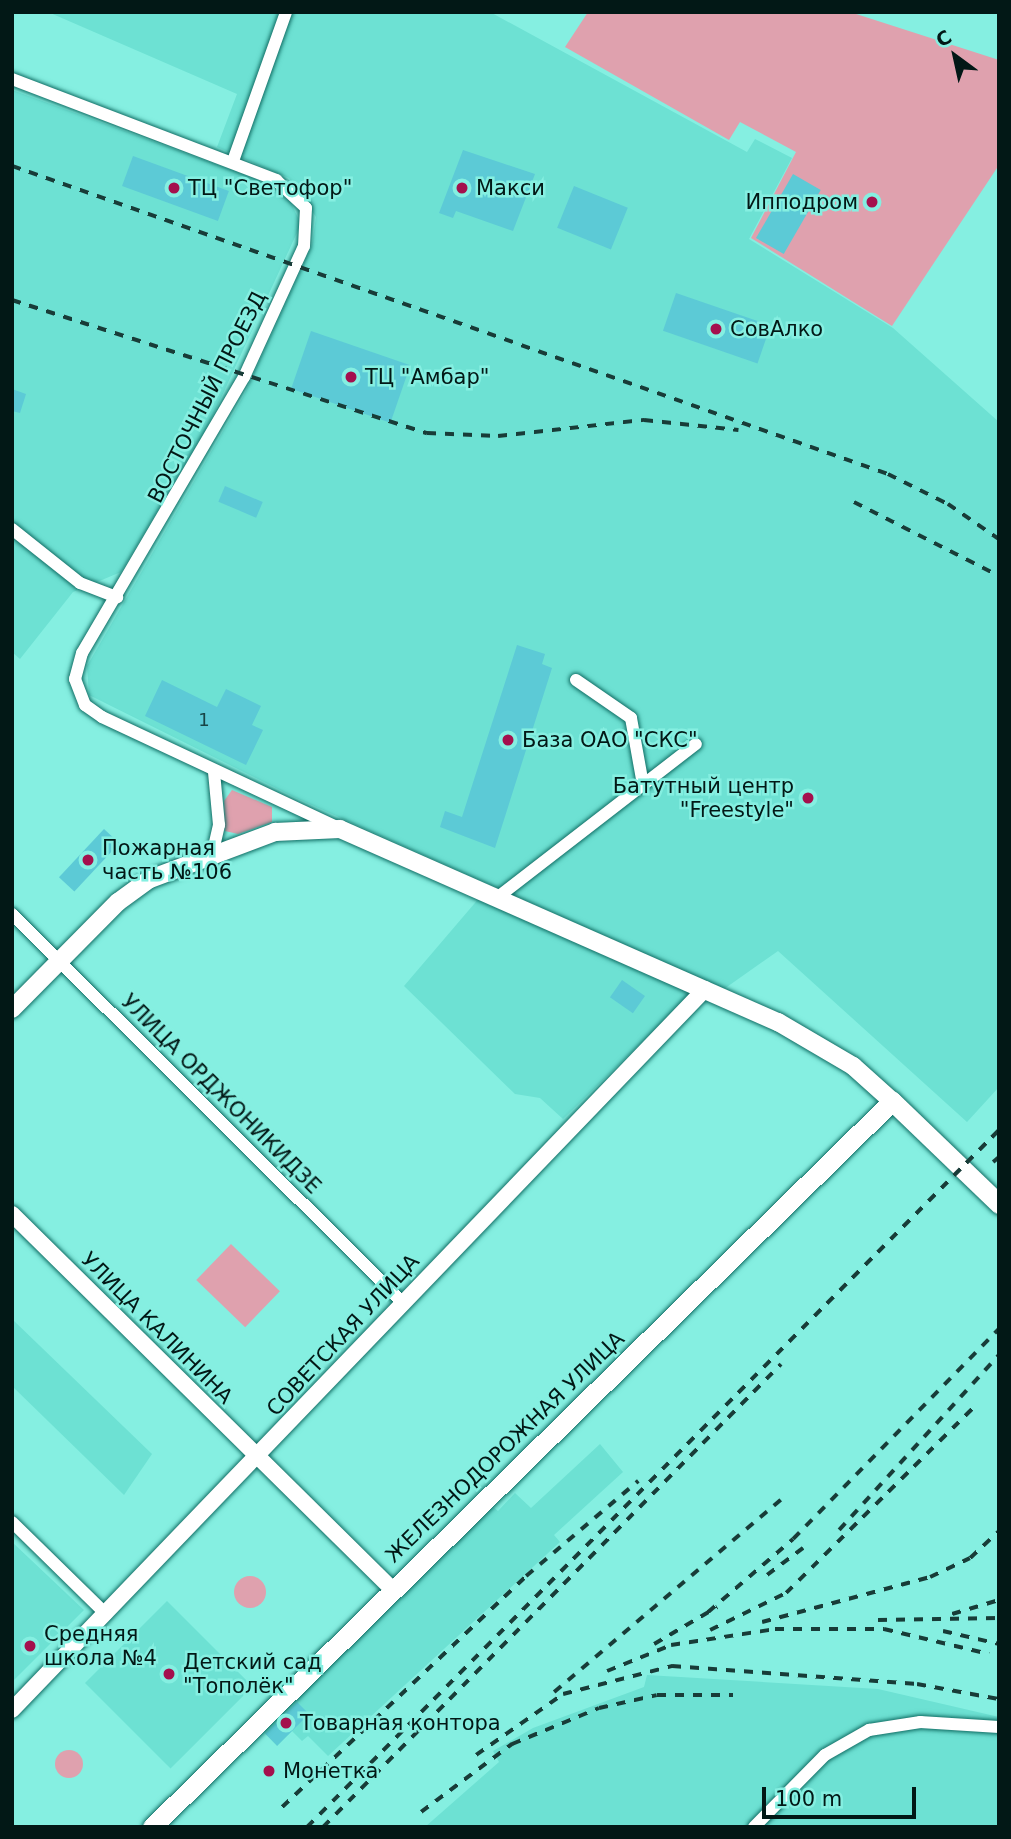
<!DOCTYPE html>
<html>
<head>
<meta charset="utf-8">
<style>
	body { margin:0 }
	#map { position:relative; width:1011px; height:1839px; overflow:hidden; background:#85efe1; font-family:"DejaVu Sans",sans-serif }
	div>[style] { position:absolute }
	.built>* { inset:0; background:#6de1d3; transform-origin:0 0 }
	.green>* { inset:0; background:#dfa1ae; transform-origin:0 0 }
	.round { border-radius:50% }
	.building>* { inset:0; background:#5ccad6; transform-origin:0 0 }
	.roads { filter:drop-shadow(0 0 2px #106d64) drop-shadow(0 0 2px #106d64) }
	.minor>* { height:12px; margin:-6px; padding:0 6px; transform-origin:6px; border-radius:6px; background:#fff }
	.tertiary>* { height:16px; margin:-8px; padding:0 8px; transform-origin:8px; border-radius:8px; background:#fff }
	.secondary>* { height:18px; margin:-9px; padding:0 9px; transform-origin:9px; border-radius:9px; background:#fff }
	.primary>* { height:19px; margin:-9.5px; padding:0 9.5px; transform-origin:9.5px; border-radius:9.5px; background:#fff }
	.rail>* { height:3.5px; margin-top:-1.75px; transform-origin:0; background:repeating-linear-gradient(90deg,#183c38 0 9px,transparent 0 18px) }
	.dots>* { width:19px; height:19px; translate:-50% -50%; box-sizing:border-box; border:4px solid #85efe1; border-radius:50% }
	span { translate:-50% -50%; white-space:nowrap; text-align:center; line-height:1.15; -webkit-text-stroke:5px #85efe1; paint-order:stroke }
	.number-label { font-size:18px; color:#184446 }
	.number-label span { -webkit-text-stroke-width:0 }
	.poi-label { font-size:21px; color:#021816 }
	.left { translate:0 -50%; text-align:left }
	.right { translate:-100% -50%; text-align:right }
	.street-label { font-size:21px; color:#021816 }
	.frame { position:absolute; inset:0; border:14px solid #021816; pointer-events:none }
	.north { position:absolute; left:920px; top:21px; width:70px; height:70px; -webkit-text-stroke:5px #85efe1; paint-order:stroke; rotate:327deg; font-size:19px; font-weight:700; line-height:28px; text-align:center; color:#021816 }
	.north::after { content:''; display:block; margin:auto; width:24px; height:32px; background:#021816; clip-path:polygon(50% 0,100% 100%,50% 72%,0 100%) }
	.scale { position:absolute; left:762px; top:1787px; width:154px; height:32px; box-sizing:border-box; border:4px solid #021816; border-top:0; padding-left:9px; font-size:21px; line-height:24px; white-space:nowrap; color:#021816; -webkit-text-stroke:5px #85efe1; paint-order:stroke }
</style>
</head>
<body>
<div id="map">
	<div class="built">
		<i style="clip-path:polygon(48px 12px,490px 12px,747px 152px,755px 139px,792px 158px,749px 239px,893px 328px,999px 422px,999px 1087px,967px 1122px,778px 951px,724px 989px,294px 797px,89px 695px,87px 666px,244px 395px,312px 245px,316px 217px,289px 178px,217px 147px,237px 94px)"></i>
		<i style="clip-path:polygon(12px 90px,256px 179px,290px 201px,301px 224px,208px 426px,121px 572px,73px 592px,20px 659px,12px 652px)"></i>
		<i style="clip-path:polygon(480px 897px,695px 990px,563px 1119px,540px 1098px,515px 1094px,404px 986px)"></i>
		<i style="clip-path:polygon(12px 1319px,152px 1454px,124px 1495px,12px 1386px)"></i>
		<i style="clip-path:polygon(600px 1444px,623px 1472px,554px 1535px,560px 1542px,328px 1756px,308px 1736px,302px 1741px,292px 1731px,277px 1746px,263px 1731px,493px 1507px,498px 1511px,515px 1493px,531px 1508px)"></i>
		<i style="clip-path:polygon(12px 1542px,84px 1610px,12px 1682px)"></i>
		<i style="left:167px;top:1601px;width:121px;height:116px;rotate:45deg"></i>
		<i style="clip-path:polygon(647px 1675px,878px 1689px,999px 1717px,999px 1827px,425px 1827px,499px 1762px,493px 1751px,533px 1728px,644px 1687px)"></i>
	</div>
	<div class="green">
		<i style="clip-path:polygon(588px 12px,850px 12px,999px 60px,999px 165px,892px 326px,751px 238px,796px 152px,740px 122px,729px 140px,565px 47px)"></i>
		<i style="clip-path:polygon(232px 790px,272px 807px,272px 822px,238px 834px,225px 831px,224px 801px)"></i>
		<i style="left:231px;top:1244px;width:68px;height:50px;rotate:44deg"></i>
		<i class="round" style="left:234px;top:1576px;width:32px;height:32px"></i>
		<i class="round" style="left:55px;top:1750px;width:28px;height:28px"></i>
	</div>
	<div class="building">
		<i style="clip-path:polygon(463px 150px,535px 174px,513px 231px,456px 211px,453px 218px,439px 213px)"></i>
		<i style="left:133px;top:156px;width:102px;height:32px;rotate:20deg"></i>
		<i style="left:793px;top:174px;width:32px;height:74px;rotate:30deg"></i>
		<i style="left:574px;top:186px;width:58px;height:45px;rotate:22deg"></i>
		<i style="left:676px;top:293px;width:100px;height:40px;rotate:19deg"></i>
		<i style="left:311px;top:331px;width:105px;height:61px;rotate:19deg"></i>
		<i style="clip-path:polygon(12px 389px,26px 394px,20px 413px,12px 411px)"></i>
		<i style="left:225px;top:486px;width:41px;height:17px;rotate:23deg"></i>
		<i style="clip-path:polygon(517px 645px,545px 654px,542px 664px,552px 668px,495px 848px,440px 827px,445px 811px,462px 817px)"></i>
		<i style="clip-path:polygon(162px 680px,217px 707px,226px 689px,261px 706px,252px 725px,263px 730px,246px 765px,145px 716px)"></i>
		<i style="left:104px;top:829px;width:21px;height:66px;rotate:43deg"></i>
		<i style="left:622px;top:980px;width:28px;height:21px;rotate:35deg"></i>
		<i style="left:297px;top:1702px;width:17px;height:45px;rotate:45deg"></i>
	</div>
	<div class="roads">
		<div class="minor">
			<i style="left:12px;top:79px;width:283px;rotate:20.9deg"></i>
			<i style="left:276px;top:180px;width:41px;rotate:43deg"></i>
			<i style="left:306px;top:208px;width:38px;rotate:93deg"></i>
			<i style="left:304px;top:246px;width:144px;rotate:114.6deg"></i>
			<i style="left:244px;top:377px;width:320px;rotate:120.4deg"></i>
			<i style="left:82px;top:653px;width:27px;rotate:105deg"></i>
			<i style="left:75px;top:679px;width:28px;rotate:69deg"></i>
			<i style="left:85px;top:705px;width:21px;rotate:35deg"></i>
			<i style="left:102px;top:717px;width:259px;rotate:25.1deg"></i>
			<i style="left:233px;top:161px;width:158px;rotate:-70.4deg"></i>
			<i style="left:12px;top:529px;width:87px;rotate:38.5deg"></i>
			<i style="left:80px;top:583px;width:40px;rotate:21deg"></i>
			<i style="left:576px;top:680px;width:67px;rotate:34.6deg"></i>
			<i style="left:631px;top:718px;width:68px;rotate:79.8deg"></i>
			<i style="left:213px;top:851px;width:27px;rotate:-77deg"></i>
			<i style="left:219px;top:825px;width:53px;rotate:-95.4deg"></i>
			<i style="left:498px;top:897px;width:250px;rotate:-37.7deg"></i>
			<i style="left:12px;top:914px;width:550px;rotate:44.85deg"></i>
			<i style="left:12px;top:1522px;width:132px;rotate:44.4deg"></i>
			<i style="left:754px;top:1827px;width:101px;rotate:-45.4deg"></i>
			<i style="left:825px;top:1755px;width:51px;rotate:-29.6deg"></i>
			<i style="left:869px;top:1730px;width:52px;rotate:-8.9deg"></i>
			<i style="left:920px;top:1722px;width:79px;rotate:3.6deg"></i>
		</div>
		<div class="tertiary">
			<i style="left:12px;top:1214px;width:534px;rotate:44.62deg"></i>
			<i style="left:12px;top:1710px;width:1000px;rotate:-46.13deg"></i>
		</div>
		<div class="secondary">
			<i style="left:12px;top:1009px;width:151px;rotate:-45.3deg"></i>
			<i style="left:118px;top:902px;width:39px;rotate:-36deg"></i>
			<i style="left:150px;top:879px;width:134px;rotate:-20.6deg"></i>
			<i style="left:275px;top:832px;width:65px;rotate:-2.6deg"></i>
			<i style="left:340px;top:829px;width:479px;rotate:23.8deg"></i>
			<i style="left:778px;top:1022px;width:87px;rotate:30.4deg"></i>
			<i style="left:853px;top:1066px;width:52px;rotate:41.9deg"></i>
		</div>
		<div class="primary">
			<i style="left:152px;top:1827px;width:1037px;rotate:-44.45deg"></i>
			<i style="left:892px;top:1101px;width:149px;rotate:43.9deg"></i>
		</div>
	</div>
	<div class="rail">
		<i style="left:12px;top:166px;width:929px;rotate:19.37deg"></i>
		<i style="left:888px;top:474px;width:67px;rotate:26.6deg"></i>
		<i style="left:948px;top:504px;width:62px;rotate:34.5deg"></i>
		<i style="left:12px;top:300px;width:436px;rotate:17.8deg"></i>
		<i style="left:427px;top:433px;width:71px;rotate:2.4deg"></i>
		<i style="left:498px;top:436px;width:147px;rotate:-6.3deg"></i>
		<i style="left:644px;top:420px;width:95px;rotate:6.1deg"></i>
		<i style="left:854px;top:502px;width:163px;rotate:27deg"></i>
		<i style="left:993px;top:1162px;width:8px;rotate:-40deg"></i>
		<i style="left:839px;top:1530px;width:237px;rotate:-47.6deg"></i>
		<i style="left:767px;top:1575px;width:45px;rotate:-36.9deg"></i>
		<i style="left:708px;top:1612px;width:112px;rotate:-40.7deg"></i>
		<i style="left:793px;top:1539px;width:294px;rotate:-45.6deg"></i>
		<i style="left:952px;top:1614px;width:49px;rotate:-16.6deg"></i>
		<i style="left:878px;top:1620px;width:121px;rotate:-0.9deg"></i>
		<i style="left:762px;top:1622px;width:174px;rotate:-15deg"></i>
		<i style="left:930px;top:1577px;width:44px;rotate:-25.4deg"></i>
		<i style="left:970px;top:1558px;width:40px;rotate:-43deg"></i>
		<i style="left:710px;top:1630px;width:85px;rotate:-26deg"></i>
		<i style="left:786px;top:1593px;width:270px;rotate:-44.7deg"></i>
		<i style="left:943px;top:1631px;width:57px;rotate:13.1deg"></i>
		<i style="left:654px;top:1644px;width:73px;rotate:-30.4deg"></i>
		<i style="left:607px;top:1671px;width:69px;rotate:-22.1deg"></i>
		<i style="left:671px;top:1645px;width:105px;rotate:-8.7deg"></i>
		<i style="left:775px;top:1629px;width:109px"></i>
		<i style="left:884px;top:1629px;width:108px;rotate:13.4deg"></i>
		<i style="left:554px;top:1692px;width:303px;rotate:-40.3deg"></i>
		<i style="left:476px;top:1755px;width:106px;rotate:-35deg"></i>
		<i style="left:563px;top:1694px;width:113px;rotate:-14.4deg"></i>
		<i style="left:672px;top:1666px;width:246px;rotate:4.2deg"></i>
		<i style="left:917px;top:1684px;width:83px;rotate:10.4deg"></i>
		<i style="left:282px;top:1807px;width:336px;rotate:-43.4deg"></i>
		<i style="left:526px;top:1576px;width:147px;rotate:-40.3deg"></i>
		<i style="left:421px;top:1812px;width:114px;rotate:-36.8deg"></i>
		<i style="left:512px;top:1744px;width:94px;rotate:-22.5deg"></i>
		<i style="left:599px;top:1708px;width:59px;rotate:-12.6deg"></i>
		<i style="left:657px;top:1695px;width:76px"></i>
		<i style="left:307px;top:1827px;width:982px;rotate:-45.21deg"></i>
		<i style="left:323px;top:1827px;width:651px;rotate:-45.31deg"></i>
	</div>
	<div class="dots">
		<i style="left:174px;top:188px;background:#a4104d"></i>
		<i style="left:462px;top:188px;background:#a4104d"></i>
		<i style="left:872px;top:202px;background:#a4104d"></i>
		<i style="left:716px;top:329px;background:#a4104d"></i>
		<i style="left:351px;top:377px;background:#a4104d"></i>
		<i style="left:508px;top:740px;background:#a4104d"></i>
		<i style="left:808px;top:798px;background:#a4104d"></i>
		<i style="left:88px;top:860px;background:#a4104d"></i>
		<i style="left:30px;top:1646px;background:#a4104d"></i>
		<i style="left:169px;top:1674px;background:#a4104d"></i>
		<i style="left:286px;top:1723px;background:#a4104d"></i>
		<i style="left:269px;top:1771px;background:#a4104d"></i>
	</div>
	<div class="number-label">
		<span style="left:204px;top:720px">1</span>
	</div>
	<div class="poi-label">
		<span class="left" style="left:188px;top:188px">ТЦ "Светофор"</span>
		<span class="left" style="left:476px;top:188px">Макси</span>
		<span class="right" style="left:858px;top:202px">Ипподром</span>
		<span class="left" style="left:730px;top:329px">СовАлко</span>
		<span class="left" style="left:365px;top:377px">ТЦ "Амбар"</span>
		<span class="left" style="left:522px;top:740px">База ОАО "СКС"</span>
		<span class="right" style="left:794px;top:798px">Батутный центр<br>"Freestyle"</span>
		<span class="left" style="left:102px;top:860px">Пожарная<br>часть №106</span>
		<span class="left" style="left:44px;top:1646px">Средняя<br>школа №4</span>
		<span class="left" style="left:183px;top:1674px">Детский сад<br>"Тополёк"</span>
		<span class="left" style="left:300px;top:1723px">Товарная контора</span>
		<span class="left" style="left:283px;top:1771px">Монетка</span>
	</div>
	<div class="street-label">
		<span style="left:207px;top:397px;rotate:-63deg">ВОСТОЧНЫЙ ПРОЕЗД</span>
		<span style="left:221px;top:1094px;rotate:45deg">УЛИЦА ОРДЖОНИКИДЗЕ</span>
		<span style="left:157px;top:1328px;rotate:45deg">УЛИЦА КАЛИНИНА</span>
		<span style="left:343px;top:1335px;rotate:-47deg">СОВЕТСКАЯ УЛИЦА</span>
		<span style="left:505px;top:1447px;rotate:-44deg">ЖЕЛЕЗНОДОРОЖНАЯ УЛИЦА</span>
	</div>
	<div class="frame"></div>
	<div class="north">С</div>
	<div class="scale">100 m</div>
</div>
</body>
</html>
